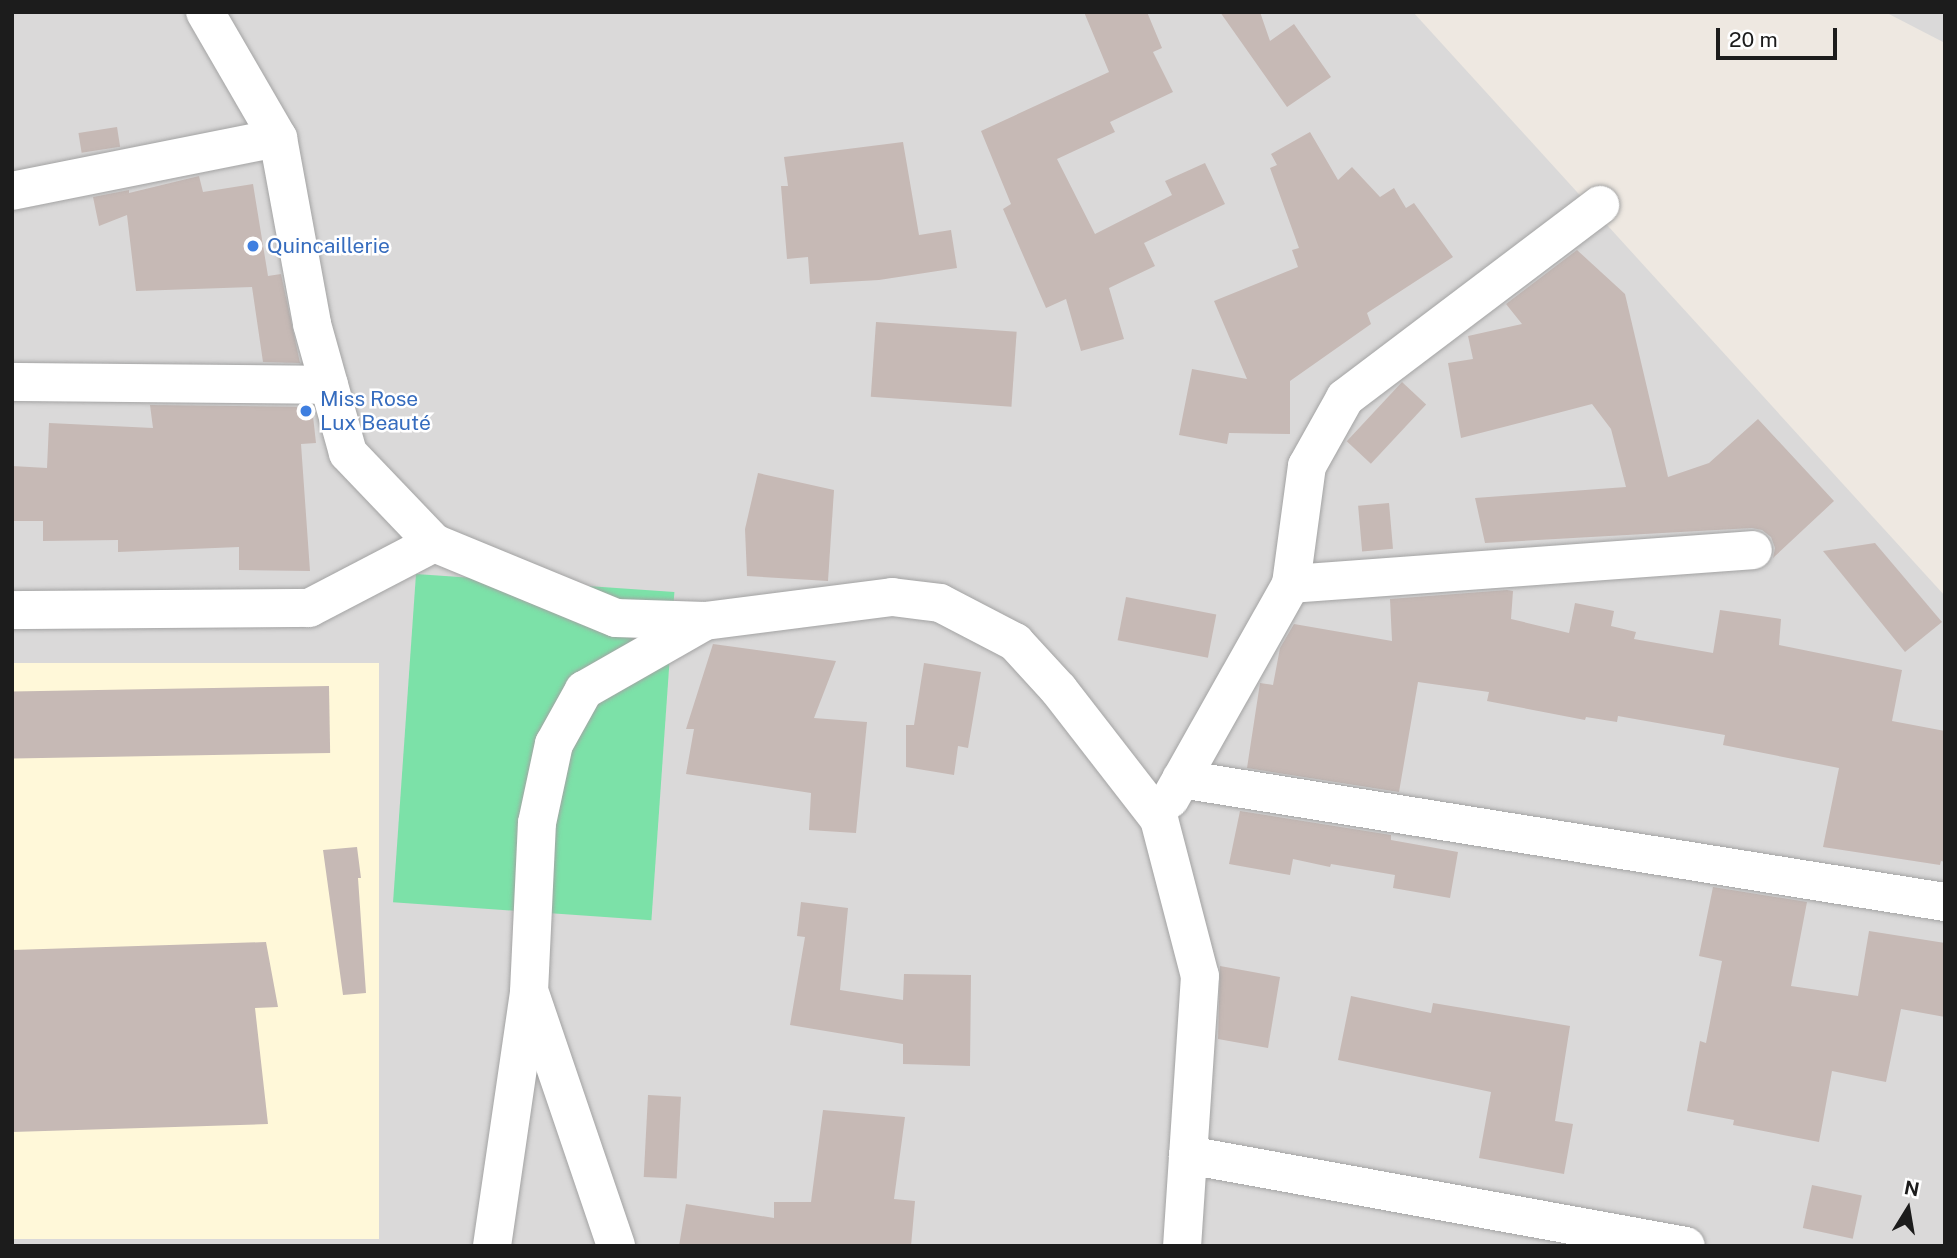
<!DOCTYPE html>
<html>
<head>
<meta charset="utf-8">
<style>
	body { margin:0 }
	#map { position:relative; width:1957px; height:1258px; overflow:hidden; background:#eee8e1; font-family:"Public Sans",sans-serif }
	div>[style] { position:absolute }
	.residential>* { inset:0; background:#dad9d9 }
	.education>* { inset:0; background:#fff8d9; transform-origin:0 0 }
	.pitch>* { inset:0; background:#7ce1a8; transform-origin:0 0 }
	.building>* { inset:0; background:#c6b9b5; transform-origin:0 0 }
	.roads { filter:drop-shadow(0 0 2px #a3a3a3) drop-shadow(0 0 2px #a3a3a3) }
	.minor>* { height:38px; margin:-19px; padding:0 19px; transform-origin:19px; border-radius:19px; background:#fff }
	.dots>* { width:19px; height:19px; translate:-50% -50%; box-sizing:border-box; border:4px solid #fff; border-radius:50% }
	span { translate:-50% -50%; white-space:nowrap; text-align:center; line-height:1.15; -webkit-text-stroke:5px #fff; paint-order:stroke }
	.shop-label { font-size:21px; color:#366cbe }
	.left { translate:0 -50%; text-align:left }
	.frame { position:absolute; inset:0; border:14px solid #1c1c1c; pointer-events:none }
	.north { position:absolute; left:1873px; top:1174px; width:70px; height:70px; -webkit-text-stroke:5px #fff; paint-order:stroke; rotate:11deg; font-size:19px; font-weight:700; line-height:28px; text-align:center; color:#1c1c1c }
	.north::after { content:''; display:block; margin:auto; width:24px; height:32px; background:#1c1c1c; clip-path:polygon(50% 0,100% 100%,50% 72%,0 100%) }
	.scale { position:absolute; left:1716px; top:28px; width:121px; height:32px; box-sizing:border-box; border:4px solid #1c1c1c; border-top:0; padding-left:9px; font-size:21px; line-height:24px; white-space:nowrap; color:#1c1c1c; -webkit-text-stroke:5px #fff; paint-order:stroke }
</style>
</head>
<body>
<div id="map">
	<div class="residential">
		<i style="clip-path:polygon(12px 12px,1413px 12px,1945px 596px,1945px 1246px,12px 1246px)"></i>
		<i style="clip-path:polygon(1885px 12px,1945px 12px,1945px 43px)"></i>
	</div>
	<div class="education">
		<i style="left:12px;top:663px;width:367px;height:576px"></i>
	</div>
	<div class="pitch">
		<i style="left:416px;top:574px;width:259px;height:329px;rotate:4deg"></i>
	</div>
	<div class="building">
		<i style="clip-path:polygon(1084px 12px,1147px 12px,1162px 48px,1153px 52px,1173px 92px,1110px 122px,1115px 132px,1057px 159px,1095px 234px,1172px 195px,1165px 181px,1205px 163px,1225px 204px,1144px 243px,1155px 266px,1109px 288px,1124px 339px,1081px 351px,1066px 299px,1046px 308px,1003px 209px,1011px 204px,981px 131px,1109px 72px)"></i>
		<i style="clip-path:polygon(1220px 12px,1260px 12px,1270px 41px,1294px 24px,1331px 77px,1287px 107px)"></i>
		<i style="left:117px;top:127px;width:20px;height:39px;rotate:81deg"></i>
		<i style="clip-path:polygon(1310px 132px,1338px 180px,1352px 167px,1380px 197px,1394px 188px,1406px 208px,1414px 203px,1453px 257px,1367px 313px,1371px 324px,1290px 381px,1290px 434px,1229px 433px,1227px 444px,1179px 435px,1192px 369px,1247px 379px,1214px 301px,1298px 267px,1292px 250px,1299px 248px,1270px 168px,1277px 165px,1271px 154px)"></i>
		<i style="clip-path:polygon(903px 142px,919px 235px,951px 230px,957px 268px,879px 280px,810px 284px,808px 257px,787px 259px,781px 186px,788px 186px,784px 157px)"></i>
		<i style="clip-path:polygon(199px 176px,203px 192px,253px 184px,268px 276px,281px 274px,300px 363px,263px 362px,252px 287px,136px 291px,127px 215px,99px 226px,93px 197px,129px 190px,129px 193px)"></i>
		<i style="clip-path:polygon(1577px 250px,1625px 294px,1668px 477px,1709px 463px,1758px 419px,1834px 501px,1773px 558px,1775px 548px,1771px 537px,1762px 530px,1752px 528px,1485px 543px,1475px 498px,1626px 487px,1611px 429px,1592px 404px,1461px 438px,1448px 363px,1473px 359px,1468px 336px,1522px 324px,1506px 304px)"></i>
		<i style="left:876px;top:322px;width:141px;height:75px;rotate:4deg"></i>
		<i style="left:1402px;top:382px;width:33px;height:81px;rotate:43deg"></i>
		<i style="clip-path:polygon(150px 405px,312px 407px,316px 443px,301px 444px,310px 571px,239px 570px,239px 547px,118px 552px,118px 540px,43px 541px,43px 521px,12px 521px,12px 466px,47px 468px,49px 423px,153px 428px)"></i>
		<i style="clip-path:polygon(758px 473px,834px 490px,828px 581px,747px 576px,745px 529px)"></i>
		<i style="left:1389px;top:503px;width:46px;height:31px;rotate:85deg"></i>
		<i style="clip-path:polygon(1875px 543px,1942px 622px,1905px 652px,1823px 551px)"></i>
		<i style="clip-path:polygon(1507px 590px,1513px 591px,1511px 619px,1569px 633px,1575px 603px,1614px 611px,1611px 626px,1636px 632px,1634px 639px,1713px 653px,1720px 610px,1781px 619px,1779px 645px,1902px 670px,1892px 721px,1945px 731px,1945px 862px,1941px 861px,1940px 865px,1823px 847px,1839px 768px,1723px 745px,1725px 735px,1618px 716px,1617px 722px,1586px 717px,1585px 720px,1487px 701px,1489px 692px,1418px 682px,1399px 792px,1247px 768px,1260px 683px,1273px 685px,1280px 648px,1294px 624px,1392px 641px,1390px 599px)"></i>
		<i style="left:1126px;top:597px;width:92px;height:44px;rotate:11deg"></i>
		<i style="clip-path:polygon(713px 644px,836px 661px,814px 718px,867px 722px,856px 833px,809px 830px,811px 793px,686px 774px,694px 729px,686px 729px)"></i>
		<i style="clip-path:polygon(924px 663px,981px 672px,968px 748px,958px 746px,954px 775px,906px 767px,906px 725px,914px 725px)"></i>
		<i style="left:329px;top:686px;width:67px;height:317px;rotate:89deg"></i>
		<i style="clip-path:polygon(1240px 811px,1391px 835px,1391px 840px,1458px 852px,1450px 898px,1393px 888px,1395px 875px,1331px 864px,1330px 867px,1293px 859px,1290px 875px,1229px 864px)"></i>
		<i style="clip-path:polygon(357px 847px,361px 878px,358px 878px,366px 993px,343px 995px,323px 850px)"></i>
		<i style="clip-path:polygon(1713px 887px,1807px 902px,1791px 986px,1858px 996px,1869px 931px,1945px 943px,1945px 1017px,1901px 1009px,1886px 1082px,1832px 1071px,1819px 1142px,1733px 1125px,1734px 1120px,1687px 1111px,1700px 1041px,1706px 1043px,1722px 961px,1699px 956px)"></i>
		<i style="clip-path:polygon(801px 902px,848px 908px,840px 990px,903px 1000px,904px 974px,971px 975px,970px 1066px,903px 1064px,903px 1044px,790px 1025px,805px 937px,797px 936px)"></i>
		<i style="clip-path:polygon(266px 942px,278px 1007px,255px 1008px,268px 1124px,12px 1132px,12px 950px)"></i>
		<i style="clip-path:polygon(1220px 966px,1280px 977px,1268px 1048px,1218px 1039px)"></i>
		<i style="clip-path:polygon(1351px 996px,1431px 1013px,1433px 1003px,1570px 1026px,1555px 1121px,1573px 1124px,1564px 1174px,1479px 1158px,1491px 1092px,1338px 1060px)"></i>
		<i style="left:648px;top:1095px;width:33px;height:82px;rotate:3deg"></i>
		<i style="clip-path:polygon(823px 1110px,905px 1117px,894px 1199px,915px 1201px,911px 1246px,679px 1246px,686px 1204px,774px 1218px,774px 1202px,811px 1202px)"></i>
		<i style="left:1812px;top:1185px;width:51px;height:44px;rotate:12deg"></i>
	</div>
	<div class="roads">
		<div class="minor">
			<i style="left:205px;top:12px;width:146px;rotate:59.9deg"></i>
			<i style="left:278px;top:138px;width:189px;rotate:79.6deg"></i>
			<i style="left:312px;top:324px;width:134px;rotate:74.4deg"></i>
			<i style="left:348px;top:453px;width:124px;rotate:46.3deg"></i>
			<i style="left:434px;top:543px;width:197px;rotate:22.4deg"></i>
			<i style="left:616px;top:618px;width:89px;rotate:1.9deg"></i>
			<i style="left:705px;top:621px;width:189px;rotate:-7.3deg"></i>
			<i style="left:892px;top:597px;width:48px;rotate:7.1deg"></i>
			<i style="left:940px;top:603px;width:85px;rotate:27.5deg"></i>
			<i style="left:1015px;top:642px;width:65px;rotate:47.5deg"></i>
			<i style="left:1059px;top:690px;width:163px;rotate:52.2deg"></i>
			<i style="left:1159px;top:819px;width:162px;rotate:75.4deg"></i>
			<i style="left:1200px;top:976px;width:271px;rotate:93.8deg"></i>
			<i style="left:12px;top:191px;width:271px;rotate:-11.3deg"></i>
			<i style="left:12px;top:382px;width:317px;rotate:0.5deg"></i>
			<i style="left:1291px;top:584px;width:119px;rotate:-82.3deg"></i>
			<i style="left:1307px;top:466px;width:78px;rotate:-60.8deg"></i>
			<i style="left:1345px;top:398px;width:320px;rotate:-37.1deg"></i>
			<i style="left:12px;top:610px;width:297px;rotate:-0.4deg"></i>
			<i style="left:309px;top:608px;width:141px;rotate:-27.5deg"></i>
			<i style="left:1181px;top:779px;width:774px;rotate:9.15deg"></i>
			<i style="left:1170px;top:799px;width:247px;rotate:-60.6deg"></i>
			<i style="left:1291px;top:584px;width:463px;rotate:-4.2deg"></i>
			<i style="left:531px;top:996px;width:264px;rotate:71.2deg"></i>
			<i style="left:1188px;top:1155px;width:506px;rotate:10.36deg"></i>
			<i style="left:492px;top:1246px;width:257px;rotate:-81.7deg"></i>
			<i style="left:529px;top:992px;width:169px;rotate:-87.3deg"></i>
			<i style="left:537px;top:823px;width:81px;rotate:-77.9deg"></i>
			<i style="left:554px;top:744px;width:62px;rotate:-60.9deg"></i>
			<i style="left:584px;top:690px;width:139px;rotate:-29.7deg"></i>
		</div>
	</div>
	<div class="dots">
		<i style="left:253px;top:246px;background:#3f7fe0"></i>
		<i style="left:306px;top:411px;background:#3f7fe0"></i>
	</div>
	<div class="shop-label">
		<span class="left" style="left:267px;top:246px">Quincaillerie</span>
		<span class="left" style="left:320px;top:411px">Miss Rose<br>Lux Beauté</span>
	</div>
	<div class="frame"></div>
	<div class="north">N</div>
	<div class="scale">20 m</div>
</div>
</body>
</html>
